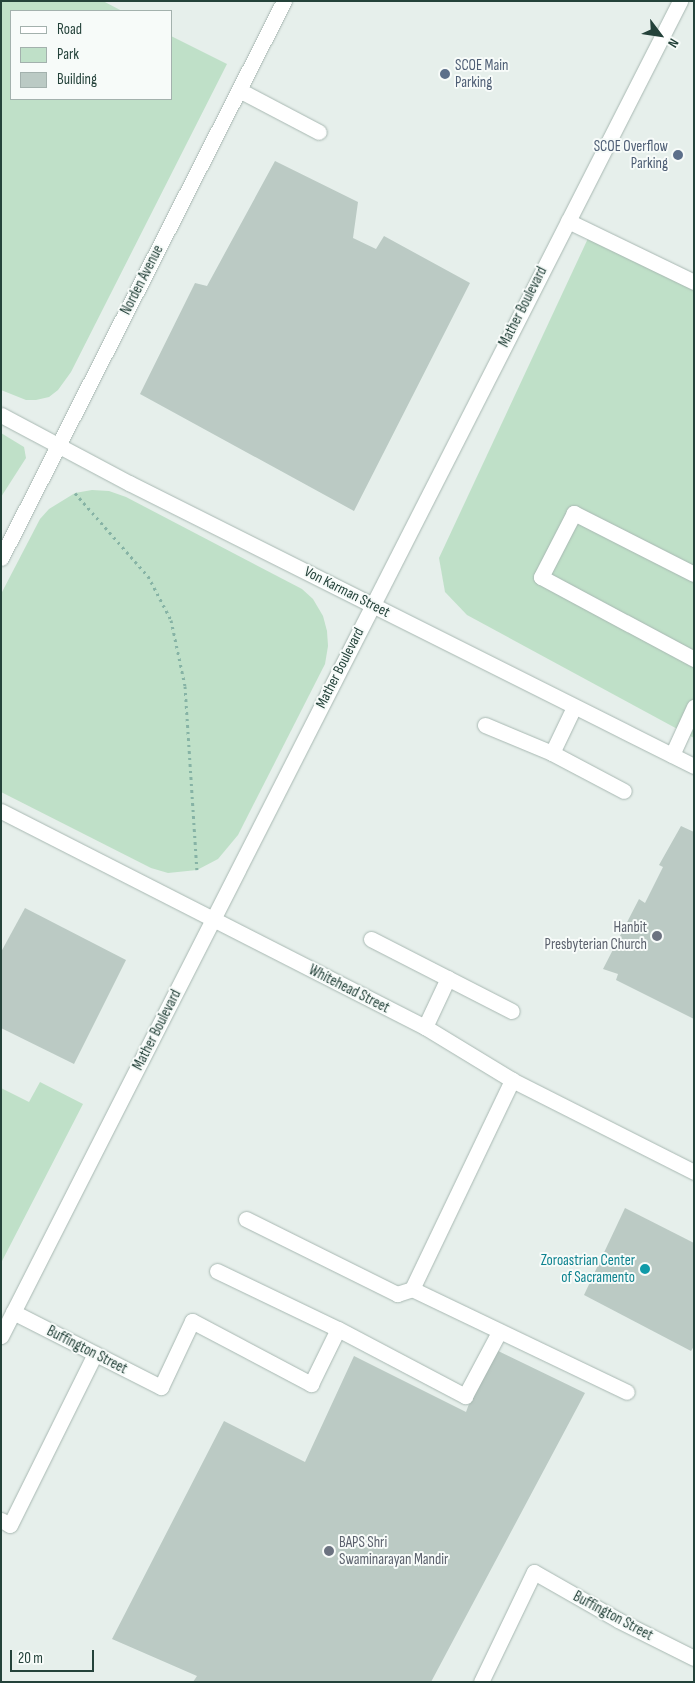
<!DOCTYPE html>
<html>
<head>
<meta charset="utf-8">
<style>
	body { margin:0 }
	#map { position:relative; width:695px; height:1683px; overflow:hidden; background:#e6efeb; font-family:"Sofia Sans Condensed",sans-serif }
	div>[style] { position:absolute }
	.green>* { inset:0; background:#bfe0c8 }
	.building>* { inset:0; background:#bbcac4 }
	.path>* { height:3px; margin-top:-1.5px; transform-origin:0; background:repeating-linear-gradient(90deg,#86b3a5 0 2.5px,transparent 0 6.5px) }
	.roads { filter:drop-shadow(0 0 1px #a8b8b2) drop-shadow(0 0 1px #a8b8b2) }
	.minor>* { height:15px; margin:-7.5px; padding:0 7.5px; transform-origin:7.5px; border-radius:7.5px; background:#fff }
	.dots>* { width:14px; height:14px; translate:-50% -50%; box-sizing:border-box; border:2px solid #f7fbf9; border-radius:50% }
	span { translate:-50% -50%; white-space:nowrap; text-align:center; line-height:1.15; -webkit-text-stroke:4px #f7fbf9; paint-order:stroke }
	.service-label { font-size:15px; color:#4e5e75 }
	.left { translate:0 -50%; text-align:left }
	.right { translate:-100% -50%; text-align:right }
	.street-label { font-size:15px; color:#24423a }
	.worship-label { font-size:15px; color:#5b616d }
	.culture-label { font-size:15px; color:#0d838f }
	.frame { position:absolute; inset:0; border:2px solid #24423a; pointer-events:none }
	.legend { position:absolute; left:10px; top:10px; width:162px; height:90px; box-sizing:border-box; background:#f7fbf9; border:1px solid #a3b1ad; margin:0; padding:6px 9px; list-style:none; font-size:15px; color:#24423a }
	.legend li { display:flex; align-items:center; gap:10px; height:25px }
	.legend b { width:25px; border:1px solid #a3b1ad }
	.north { position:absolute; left:635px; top:10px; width:50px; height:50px; -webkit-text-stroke:4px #f7fbf9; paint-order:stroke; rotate:121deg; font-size:14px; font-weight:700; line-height:20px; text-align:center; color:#24423a }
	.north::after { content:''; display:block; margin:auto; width:18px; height:22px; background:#24423a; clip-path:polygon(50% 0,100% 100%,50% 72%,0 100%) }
	.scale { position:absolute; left:10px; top:1650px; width:84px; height:22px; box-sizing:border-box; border:2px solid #24423a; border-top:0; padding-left:6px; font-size:15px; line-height:18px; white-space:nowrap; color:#24423a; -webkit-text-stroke:4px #f7fbf9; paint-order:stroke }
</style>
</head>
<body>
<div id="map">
	<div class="green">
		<i style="clip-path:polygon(1px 1px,103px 1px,122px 11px,11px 11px,11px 99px,171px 99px,171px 36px,227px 64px,71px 372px,58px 390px,49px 397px,36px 400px,26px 400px,1px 390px)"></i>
		<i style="clip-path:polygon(591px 232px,694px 282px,694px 738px,467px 615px,445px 592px,439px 558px)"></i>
		<i style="clip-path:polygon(1px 433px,24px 447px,26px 458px,1px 497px)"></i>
		<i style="clip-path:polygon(92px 490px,109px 491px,126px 497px,302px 589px,313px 599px,323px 616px,327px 631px,328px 646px,325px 664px,238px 835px,218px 859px,197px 870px,168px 873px,151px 868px,1px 792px,1px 594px,40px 519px,49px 509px,75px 493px)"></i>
		<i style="clip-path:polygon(40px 1082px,83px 1104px,1px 1263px,1px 1088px,29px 1102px)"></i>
	</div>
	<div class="building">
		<i style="clip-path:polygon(275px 161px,358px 202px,353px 238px,376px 249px,384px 236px,470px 283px,354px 511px,140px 394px,195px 283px,207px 286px)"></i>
		<i style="clip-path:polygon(681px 826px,694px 832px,694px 1019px,616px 980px,618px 974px,603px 969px,639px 899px,645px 903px,663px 867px,659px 865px)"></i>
		<i style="clip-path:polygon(25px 908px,126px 960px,74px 1064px,1px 1028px,1px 952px)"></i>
		<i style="clip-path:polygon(625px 1208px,694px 1243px,694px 1346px,691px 1351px,584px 1295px)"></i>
		<i style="clip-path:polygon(490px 1347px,585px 1393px,431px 1682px,193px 1682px,197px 1676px,112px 1639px,224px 1421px,305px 1462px,354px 1356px,466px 1412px)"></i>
	</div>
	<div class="path">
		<i style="left:75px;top:493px;width:111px;rotate:48.7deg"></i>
		<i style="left:148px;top:576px;width:50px;rotate:62.4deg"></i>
		<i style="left:171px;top:620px;width:67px;rotate:78deg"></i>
		<i style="left:185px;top:686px;width:184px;rotate:86.3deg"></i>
	</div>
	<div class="roads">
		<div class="minor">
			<i style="left:239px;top:90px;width:90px;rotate:27.7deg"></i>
			<i style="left:568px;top:221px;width:140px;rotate:25.8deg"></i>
			<i style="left:1px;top:415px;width:145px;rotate:28deg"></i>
			<i style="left:129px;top:483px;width:632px;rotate:26.61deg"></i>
			<i style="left:1px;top:558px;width:625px;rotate:-63.07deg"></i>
			<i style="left:694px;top:574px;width:135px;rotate:-153.1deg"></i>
			<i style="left:574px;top:513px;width:72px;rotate:117.3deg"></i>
			<i style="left:541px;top:577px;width:174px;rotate:28.2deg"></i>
			<i style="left:485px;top:725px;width:73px;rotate:22.7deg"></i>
			<i style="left:552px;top:753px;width:81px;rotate:27.8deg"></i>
			<i style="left:552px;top:753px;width:51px;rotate:-64.4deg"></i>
			<i style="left:672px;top:755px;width:53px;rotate:-65.4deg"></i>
			<i style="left:1px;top:811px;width:476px;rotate:27deg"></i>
			<i style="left:425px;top:1027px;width:102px;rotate:31.3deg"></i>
			<i style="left:512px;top:1080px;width:204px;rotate:26.8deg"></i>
			<i style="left:371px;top:939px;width:158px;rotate:27.1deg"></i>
			<i style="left:425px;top:1027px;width:54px;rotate:-64.9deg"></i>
			<i style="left:246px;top:1219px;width:169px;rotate:26.4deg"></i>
			<i style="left:397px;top:1294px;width:16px;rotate:-18deg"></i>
			<i style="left:412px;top:1289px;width:238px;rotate:25.6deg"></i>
			<i style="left:217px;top:1271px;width:134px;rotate:25.6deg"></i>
			<i style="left:412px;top:1289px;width:232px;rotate:-64.4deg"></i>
			<i style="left:13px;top:1312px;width:166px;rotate:26.9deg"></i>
			<i style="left:161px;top:1387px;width:73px;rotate:-64.8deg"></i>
			<i style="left:192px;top:1321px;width:135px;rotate:27.9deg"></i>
			<i style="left:311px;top:1384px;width:61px;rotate:-63.9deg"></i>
			<i style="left:338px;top:1329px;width:144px;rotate:27.8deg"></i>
			<i style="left:465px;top:1396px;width:72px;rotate:-62deg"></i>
			<i style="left:1px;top:1336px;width:1498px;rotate:-63.04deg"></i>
			<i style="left:1px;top:1520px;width:10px;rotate:29deg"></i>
			<i style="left:10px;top:1525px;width:191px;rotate:-63.6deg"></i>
			<i style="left:481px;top:1682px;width:122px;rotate:-64.3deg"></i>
			<i style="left:534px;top:1572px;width:97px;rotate:29.7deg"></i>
			<i style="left:618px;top:1620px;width:85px;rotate:26.6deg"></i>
		</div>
	</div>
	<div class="dots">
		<i style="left:445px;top:74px;background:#5c6f8a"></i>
		<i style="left:678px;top:155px;background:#5c6f8a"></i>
		<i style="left:657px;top:936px;background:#6b7280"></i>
		<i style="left:645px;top:1269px;background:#0f9aa8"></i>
		<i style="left:329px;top:1551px;background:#6b7280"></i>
	</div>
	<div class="service-label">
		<span class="left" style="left:455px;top:74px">SCOE Main<br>Parking</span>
		<span class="right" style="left:668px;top:155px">SCOE Overflow<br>Parking</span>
	</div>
	<div class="street-label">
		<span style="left:142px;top:280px;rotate:-63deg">Norden Avenue</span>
		<span style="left:523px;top:307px;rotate:-63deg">Mather Boulevard</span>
		<span style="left:347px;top:592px;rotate:27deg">Von Karman Street</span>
		<span style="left:340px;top:668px;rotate:-63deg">Mather Boulevard</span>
		<span style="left:349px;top:989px;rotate:27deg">Whitehead Street</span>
		<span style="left:157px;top:1030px;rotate:-63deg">Mather Boulevard</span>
		<span style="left:87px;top:1350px;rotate:27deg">Buffington Street</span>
		<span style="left:613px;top:1616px;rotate:28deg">Buffington Street</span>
	</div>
	<div class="worship-label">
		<span class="right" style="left:647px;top:936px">Hanbit<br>Presbyterian Church</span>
		<span class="left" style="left:339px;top:1551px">BAPS Shri<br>Swaminarayan Mandir</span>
	</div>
	<div class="culture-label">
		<span class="right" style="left:635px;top:1269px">Zoroastrian Center<br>of Sacramento</span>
	</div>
	<div class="frame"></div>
	<ul class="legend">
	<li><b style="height:6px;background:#fff"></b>Road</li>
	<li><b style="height:14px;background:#bfe0c8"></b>Park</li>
	<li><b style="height:14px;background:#bbcac4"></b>Building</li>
	</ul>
	<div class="north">N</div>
	<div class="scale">20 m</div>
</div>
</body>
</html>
